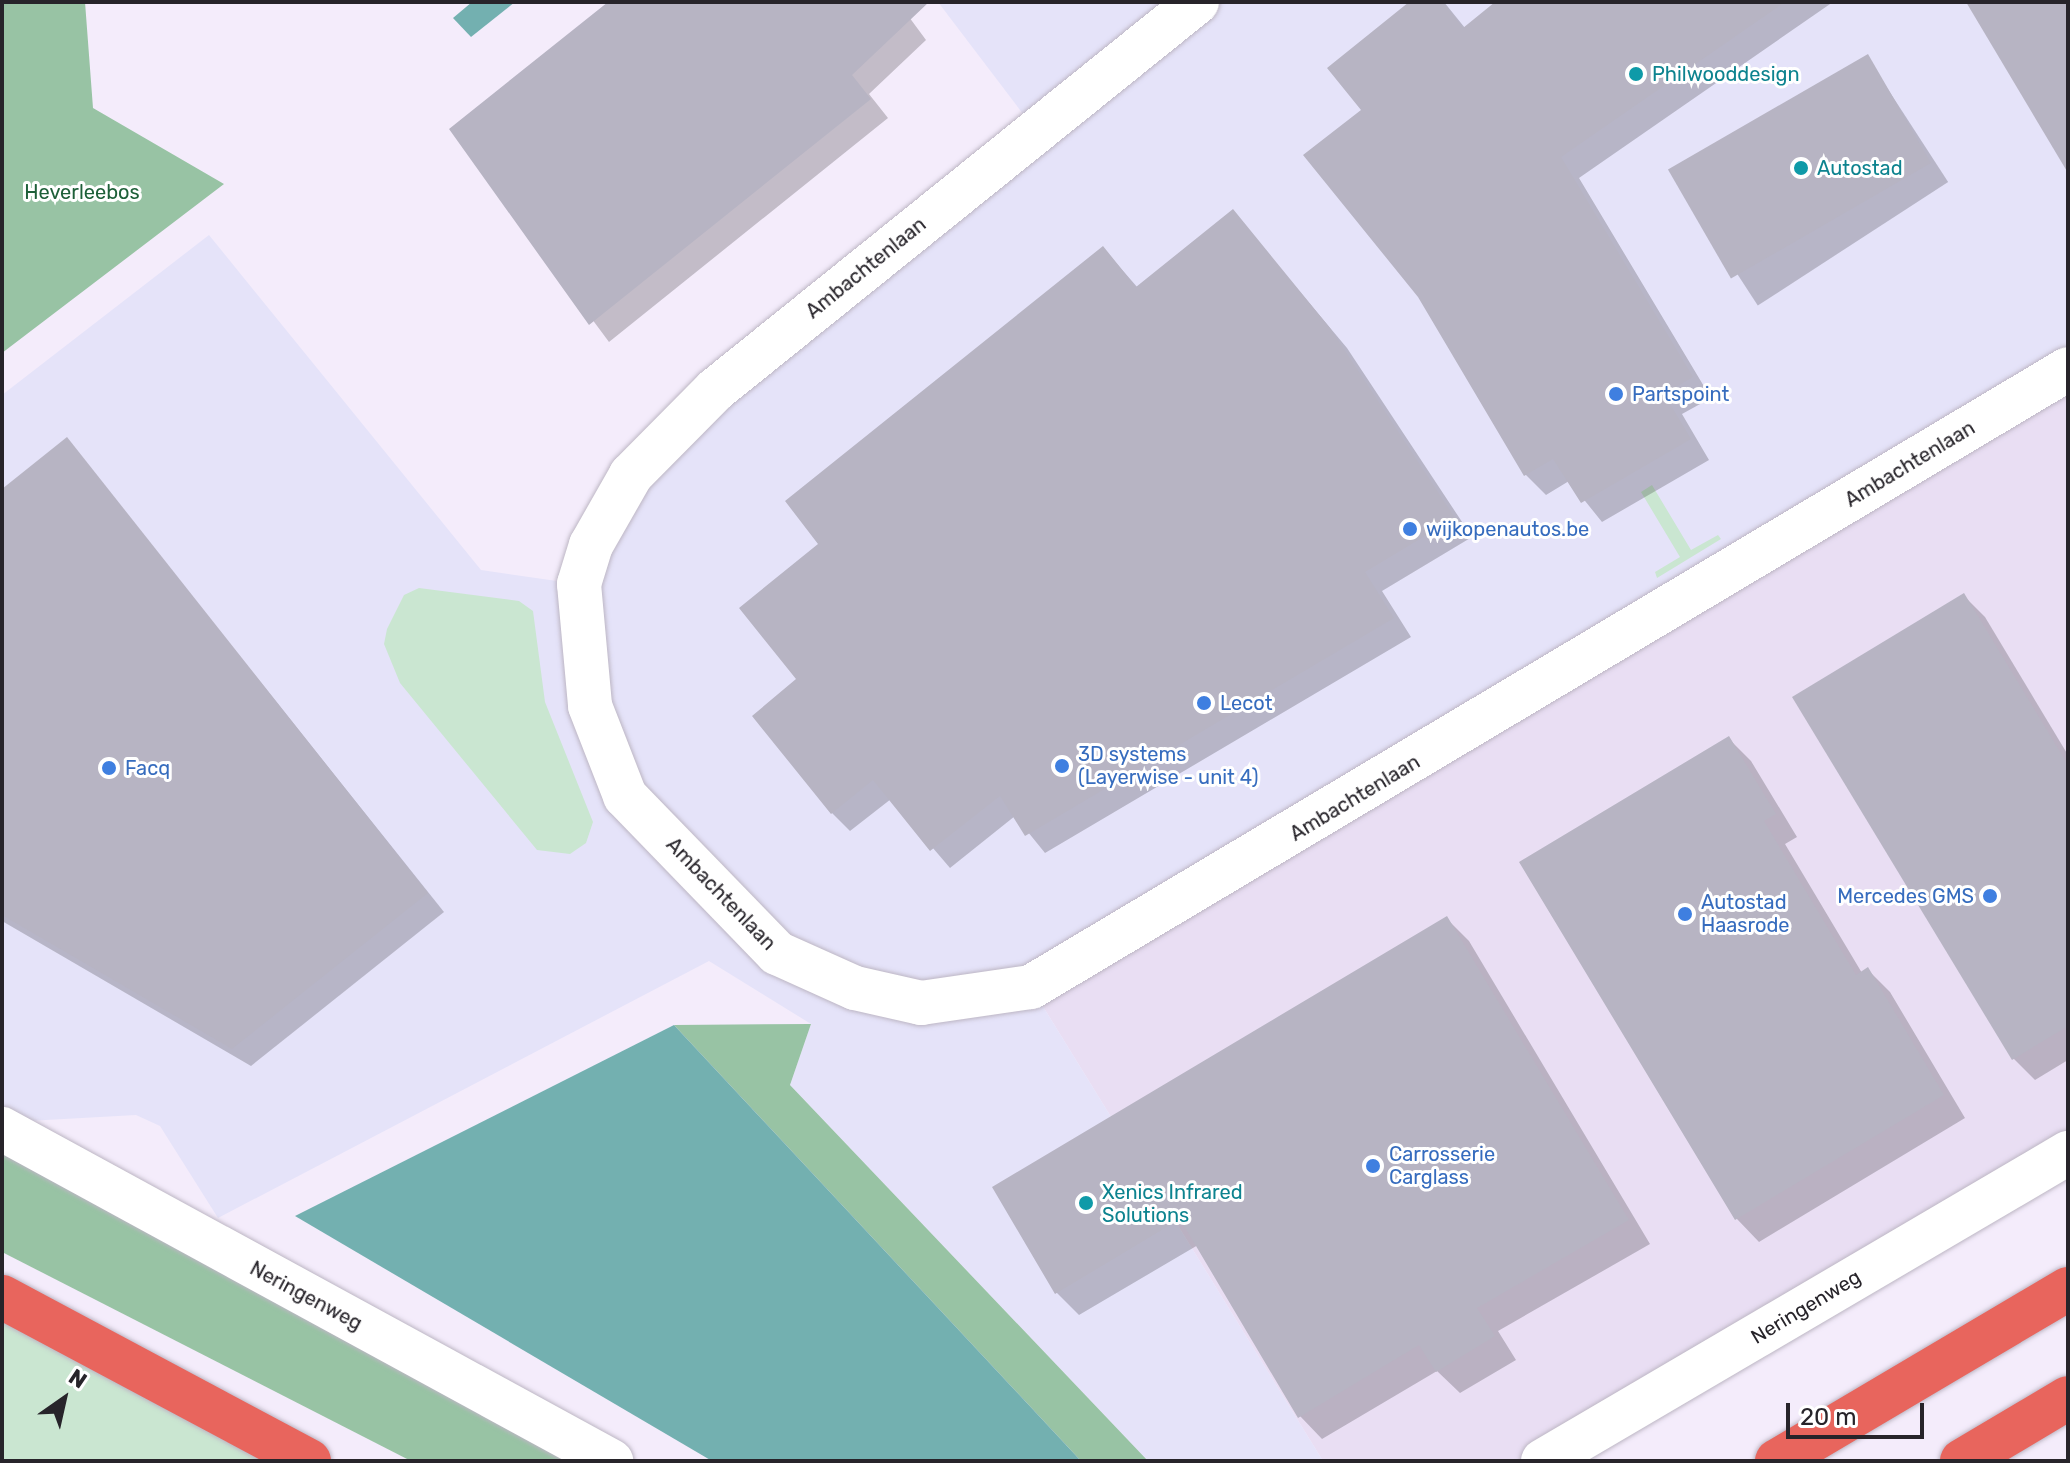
<!DOCTYPE html>
<html>
<head>
<meta charset="utf-8">
<style>
	body { margin:0 }
	#map { position:relative; width:2070px; height:1463px; overflow:hidden; background:#f4ecfb; font-family:Rubik,sans-serif }
	div>[style] { position:absolute }
	.built>* { inset:0; background:#e9def3 }
	.industrial>* { inset:0; background:#e5e3f9 }
	.green>* { inset:0; background:#cae6d1 }
	.forest>* { inset:0; background:#98c3a4 }
	.water>* { inset:0; background:#73b0b0 }
	.shadow>* { inset:0; background:#0003; transform-origin:0 0 }
	.building>* { inset:0; background:#b7b4c3; transform-origin:0 0 }
	.roads { filter:drop-shadow(0 0 2px #bdb6c4) drop-shadow(0 0 2px #bdb6c4) }
	.minor>* { height:44px; margin:-22px; padding:0 22px; transform-origin:22px; border-radius:22px; background:#fff }
	.highway>* { height:44px; margin:-22px; padding:0 22px; transform-origin:22px; border-radius:22px; background:#e8655d }
	.dots>* { width:22px; height:22px; translate:-50% -50%; box-sizing:border-box; border:4px solid #fff; border-radius:50% }
	span { translate:-50% -50%; white-space:nowrap; text-align:center; line-height:1.15; -webkit-text-stroke:6px #fff; paint-order:stroke }
	.culture-label { font-size:20px; color:#0d838f }
	.left { translate:0 -50%; text-align:left }
	.park-label { font-size:20px; color:#1e6039 }
	.street-label { font-size:20px; color:#27242a }
	.shop-label { font-size:20px; color:#366cbe }
	.right { translate:-100% -50%; text-align:right }
	.frame { position:absolute; inset:0; border:4px solid #27242a; pointer-events:none }
	.north { position:absolute; left:24px; top:1359px; width:80px; height:80px; -webkit-text-stroke:6px #fff; paint-order:stroke; rotate:34deg; font-size:22px; font-weight:700; line-height:32px; text-align:center; color:#27242a }
	.north::after { content:''; display:block; margin:auto; width:28px; height:36px; background:#27242a; clip-path:polygon(50% 0,100% 100%,50% 72%,0 100%) }
	.scale { position:absolute; left:1786px; top:1403px; width:138px; height:36px; box-sizing:border-box; border:4px solid #27242a; border-top:0; padding-left:10px; font-size:24px; line-height:28px; white-space:nowrap; color:#27242a; -webkit-text-stroke:6px #fff; paint-order:stroke }
</style>
</head>
<body>
<div id="map">
	<div class="built">
		<i style="clip-path:polygon(2068px 369px,2068px 1153px,1543px 1461px,1323px 1461px,1031px 987px)"></i>
	</div>
	<div class="industrial">
		<i style="clip-path:polygon(938px 2px,2068px 2px,2068px 369px,1031px 987px,1323px 1461px,1148px 1461px,790px 1085px,811px 1024px,709px 961px,218px 1218px,160px 1126px,136px 1115px,28px 1121px,2px 1106px,2px 395px,209px 235px,481px 570px,578px 584px,631px 475px,1036px 131px)"></i>
	</div>
	<div class="green">
		<i style="clip-path:polygon(1652px 485px,1691px 550px,1718px 535px,1721px 539px,1657px 578px,1655px 572px,1680px 557px,1641px 492px)"></i>
		<i style="clip-path:polygon(419px 588px,519px 601px,533px 611px,545px 702px,593px 822px,586px 843px,570px 854px,537px 850px,400px 683px,384px 644px,387px 629px,404px 595px)"></i>
		<i style="clip-path:polygon(2px 1316px,276px 1461px,2px 1461px)"></i>
	</div>
	<div class="forest">
		<i style="clip-path:polygon(2px 2px,85px 2px,93px 108px,224px 184px,2px 353px)"></i>
		<i style="clip-path:polygon(811px 1024px,790px 1085px,1148px 1461px,1081px 1461px,674px 1025px)"></i>
		<i style="clip-path:polygon(2px 1148px,580px 1461px,411px 1461px,2px 1252px)"></i>
	</div>
	<div class="water">
		<i style="clip-path:polygon(472px 2px,515px 2px,471px 37px,453px 18px)"></i>
		<i style="clip-path:polygon(674px 1025px,1081px 1461px,712px 1461px,295px 1216px)"></i>
	</div>
	<div class="shadow">
		<i style="clip-path:polygon(611px 2px,898px 2px,926px 40px,869px 94px,888px 118px,609px 342px,451px 129px)"></i>
		<i style="clip-path:polygon(1412px 2px,1444px 2px,1465px 28px,1498px 2px,1833px 2px,1579px 178px,1711px 398px,1682px 414px,1709px 460px,1602px 522px,1569px 481px,1546px 495px,1526px 475px,1364px 110px)"></i>
		<i style="left:1867px;top:57px;width:149px;height:227px;rotate:57deg"></i>
		<i style="clip-path:polygon(1233px 212px,1347px 348px,1472px 537px,1382px 591px,1411px 637px,1045px 853px,1015px 816px,950px 868px,891px 799px,850px 831px,832px 813px,798px 680px,821px 545px,1103px 248px,1138px 288px)"></i>
		<i style="clip-path:polygon(67px 440px,444px 912px,251px 1066px,2px 921px,2px 492px)"></i>
		<i style="clip-path:polygon(1963px 595px,1985px 617px,2068px 755px,2068px 1060px,2035px 1080px,2014px 1059px)"></i>
		<i style="clip-path:polygon(1728px 738px,1751px 761px,1797px 837px,1785px 844px,1862px 973px,1868px 970px,1890px 992px,1965px 1118px,1759px 1242px,1737px 1219px,1522px 862px)"></i>
		<i style="clip-path:polygon(1446px 918px,1469px 941px,1650px 1244px,1498px 1331px,1516px 1360px,1460px 1393px,1437px 1371px,1322px 1439px,1300px 1416px,1198px 1245px,1079px 1315px,1056px 1292px)"></i>
	</div>
	<div class="building">
		<i style="clip-path:polygon(608px 2px,929px 2px,852px 75px,871px 99px,589px 325px,449px 129px)"></i>
		<i style="clip-path:polygon(1409px 2px,1443px 2px,1463px 28px,1495px 2px,1785px 2px,1561px 157px,1693px 377px,1664px 394px,1691px 439px,1581px 503px,1553px 459px,1524px 476px,1418px 297px,1303px 155px,1361px 110px,1327px 68px)"></i>
		<i style="clip-path:polygon(1966px 2px,2068px 2px,2068px 173px)"></i>
		<i style="left:1868px;top:54px;width:126px;height:231px;rotate:60deg"></i>
		<i style="clip-path:polygon(1233px 209px,1330px 328px,1455px 518px,1365px 572px,1394px 618px,1025px 836px,1000px 796px,930px 851px,873px 780px,831px 814px,752px 716px,796px 679px,739px 608px,818px 544px,785px 501px,1103px 246px,1136px 287px)"></i>
		<i style="clip-path:polygon(67px 437px,428px 893px,232px 1049px,2px 915px,2px 489px)"></i>
		<i style="clip-path:polygon(1964px 593px,2068px 765px,2068px 1026px,2012px 1060px,1792px 697px)"></i>
		<i style="clip-path:polygon(1729px 736px,1776px 814px,1764px 821px,1856px 975px,1868px 967px,1944px 1095px,1735px 1220px,1519px 862px)"></i>
		<i style="clip-path:polygon(1447px 916px,1629px 1220px,1477px 1308px,1495px 1336px,1436px 1372px,1419px 1345px,1298px 1418px,1180px 1219px,1055px 1294px,992px 1187px)"></i>
	</div>
	<div class="roads">
		<div class="minor">
			<i style="left:1197px;top:2px;width:619px;rotate:141.17deg"></i>
			<i style="left:715px;top:390px;width:120px;rotate:134.7deg"></i>
			<i style="left:631px;top:475px;width:81px;rotate:119.7deg"></i>
			<i style="left:591px;top:545px;width:41px;rotate:107.1deg"></i>
			<i style="left:579px;top:584px;width:122px;rotate:84.8deg"></i>
			<i style="left:590px;top:706px;width:97px;rotate:68.7deg"></i>
			<i style="left:625px;top:796px;width:219px;rotate:45.9deg"></i>
			<i style="left:777px;top:953px;width:85px;rotate:24.2deg"></i>
			<i style="left:855px;top:988px;width:68px;rotate:12.8deg"></i>
			<i style="left:921px;top:1003px;width:111px;rotate:-8.3deg"></i>
			<i style="left:1031px;top:987px;width:1207px;rotate:-30.79deg"></i>
			<i style="left:2px;top:1129px;width:694px;rotate:28.6deg"></i>
			<i style="left:1543px;top:1461px;width:609px;rotate:-30.4deg"></i>
		</div>
		<div class="highway">
			<i style="left:2px;top:1297px;width:348px;rotate:28.1deg"></i>
			<i style="left:1777px;top:1461px;width:338px;rotate:-30.6deg"></i>
			<i style="left:1962px;top:1461px;width:123px;rotate:-30.7deg"></i>
		</div>
	</div>
	<div class="dots">
		<i style="left:1636px;top:74px;background:#0f9aa8"></i>
		<i style="left:1801px;top:168px;background:#0f9aa8"></i>
		<i style="left:1616px;top:394px;background:#3f7fe0"></i>
		<i style="left:1410px;top:529px;background:#3f7fe0"></i>
		<i style="left:1204px;top:703px;background:#3f7fe0"></i>
		<i style="left:1062px;top:766px;background:#3f7fe0"></i>
		<i style="left:109px;top:768px;background:#3f7fe0"></i>
		<i style="left:1990px;top:896px;background:#3f7fe0"></i>
		<i style="left:1685px;top:914px;background:#3f7fe0"></i>
		<i style="left:1373px;top:1166px;background:#3f7fe0"></i>
		<i style="left:1086px;top:1203px;background:#0f9aa8"></i>
	</div>
	<div class="culture-label">
		<span class="left" style="left:1652px;top:74px">Philwooddesign</span>
		<span class="left" style="left:1817px;top:168px">Autostad</span>
		<span class="left" style="left:1102px;top:1204px">Xenics Infrared<br>Solutions</span>
	</div>
	<div class="park-label">
		<span style="left:82px;top:192px">Heverleebos</span>
	</div>
	<div class="street-label">
		<span style="left:866px;top:268px;rotate:-39deg">Ambachtenlaan</span>
		<span style="left:1910px;top:464px;rotate:-31deg">Ambachtenlaan</span>
		<span style="left:1355px;top:798px;rotate:-31deg">Ambachtenlaan</span>
		<span style="left:721px;top:894px;rotate:46deg">Ambachtenlaan</span>
		<span style="left:306px;top:1296px;rotate:28deg">Neringenweg</span>
		<span style="left:1806px;top:1307px;rotate:-31deg">Neringenweg</span>
	</div>
	<div class="shop-label">
		<span class="left" style="left:1632px;top:394px">Partspoint</span>
		<span class="left" style="left:1426px;top:529px">wijkopenautos.be</span>
		<span class="left" style="left:1220px;top:703px">Lecot</span>
		<span class="left" style="left:1078px;top:766px">3D systems<br>(Layerwise - unit 4)</span>
		<span class="left" style="left:125px;top:768px">Facq</span>
		<span class="right" style="left:1974px;top:896px">Mercedes GMS</span>
		<span class="left" style="left:1701px;top:914px">Autostad<br>Haasrode</span>
		<span class="left" style="left:1389px;top:1166px">Carrosserie<br>Carglass</span>
	</div>
	<div class="frame"></div>
	<div class="north">N</div>
	<div class="scale">20 m</div>
</div>
</body>
</html>
